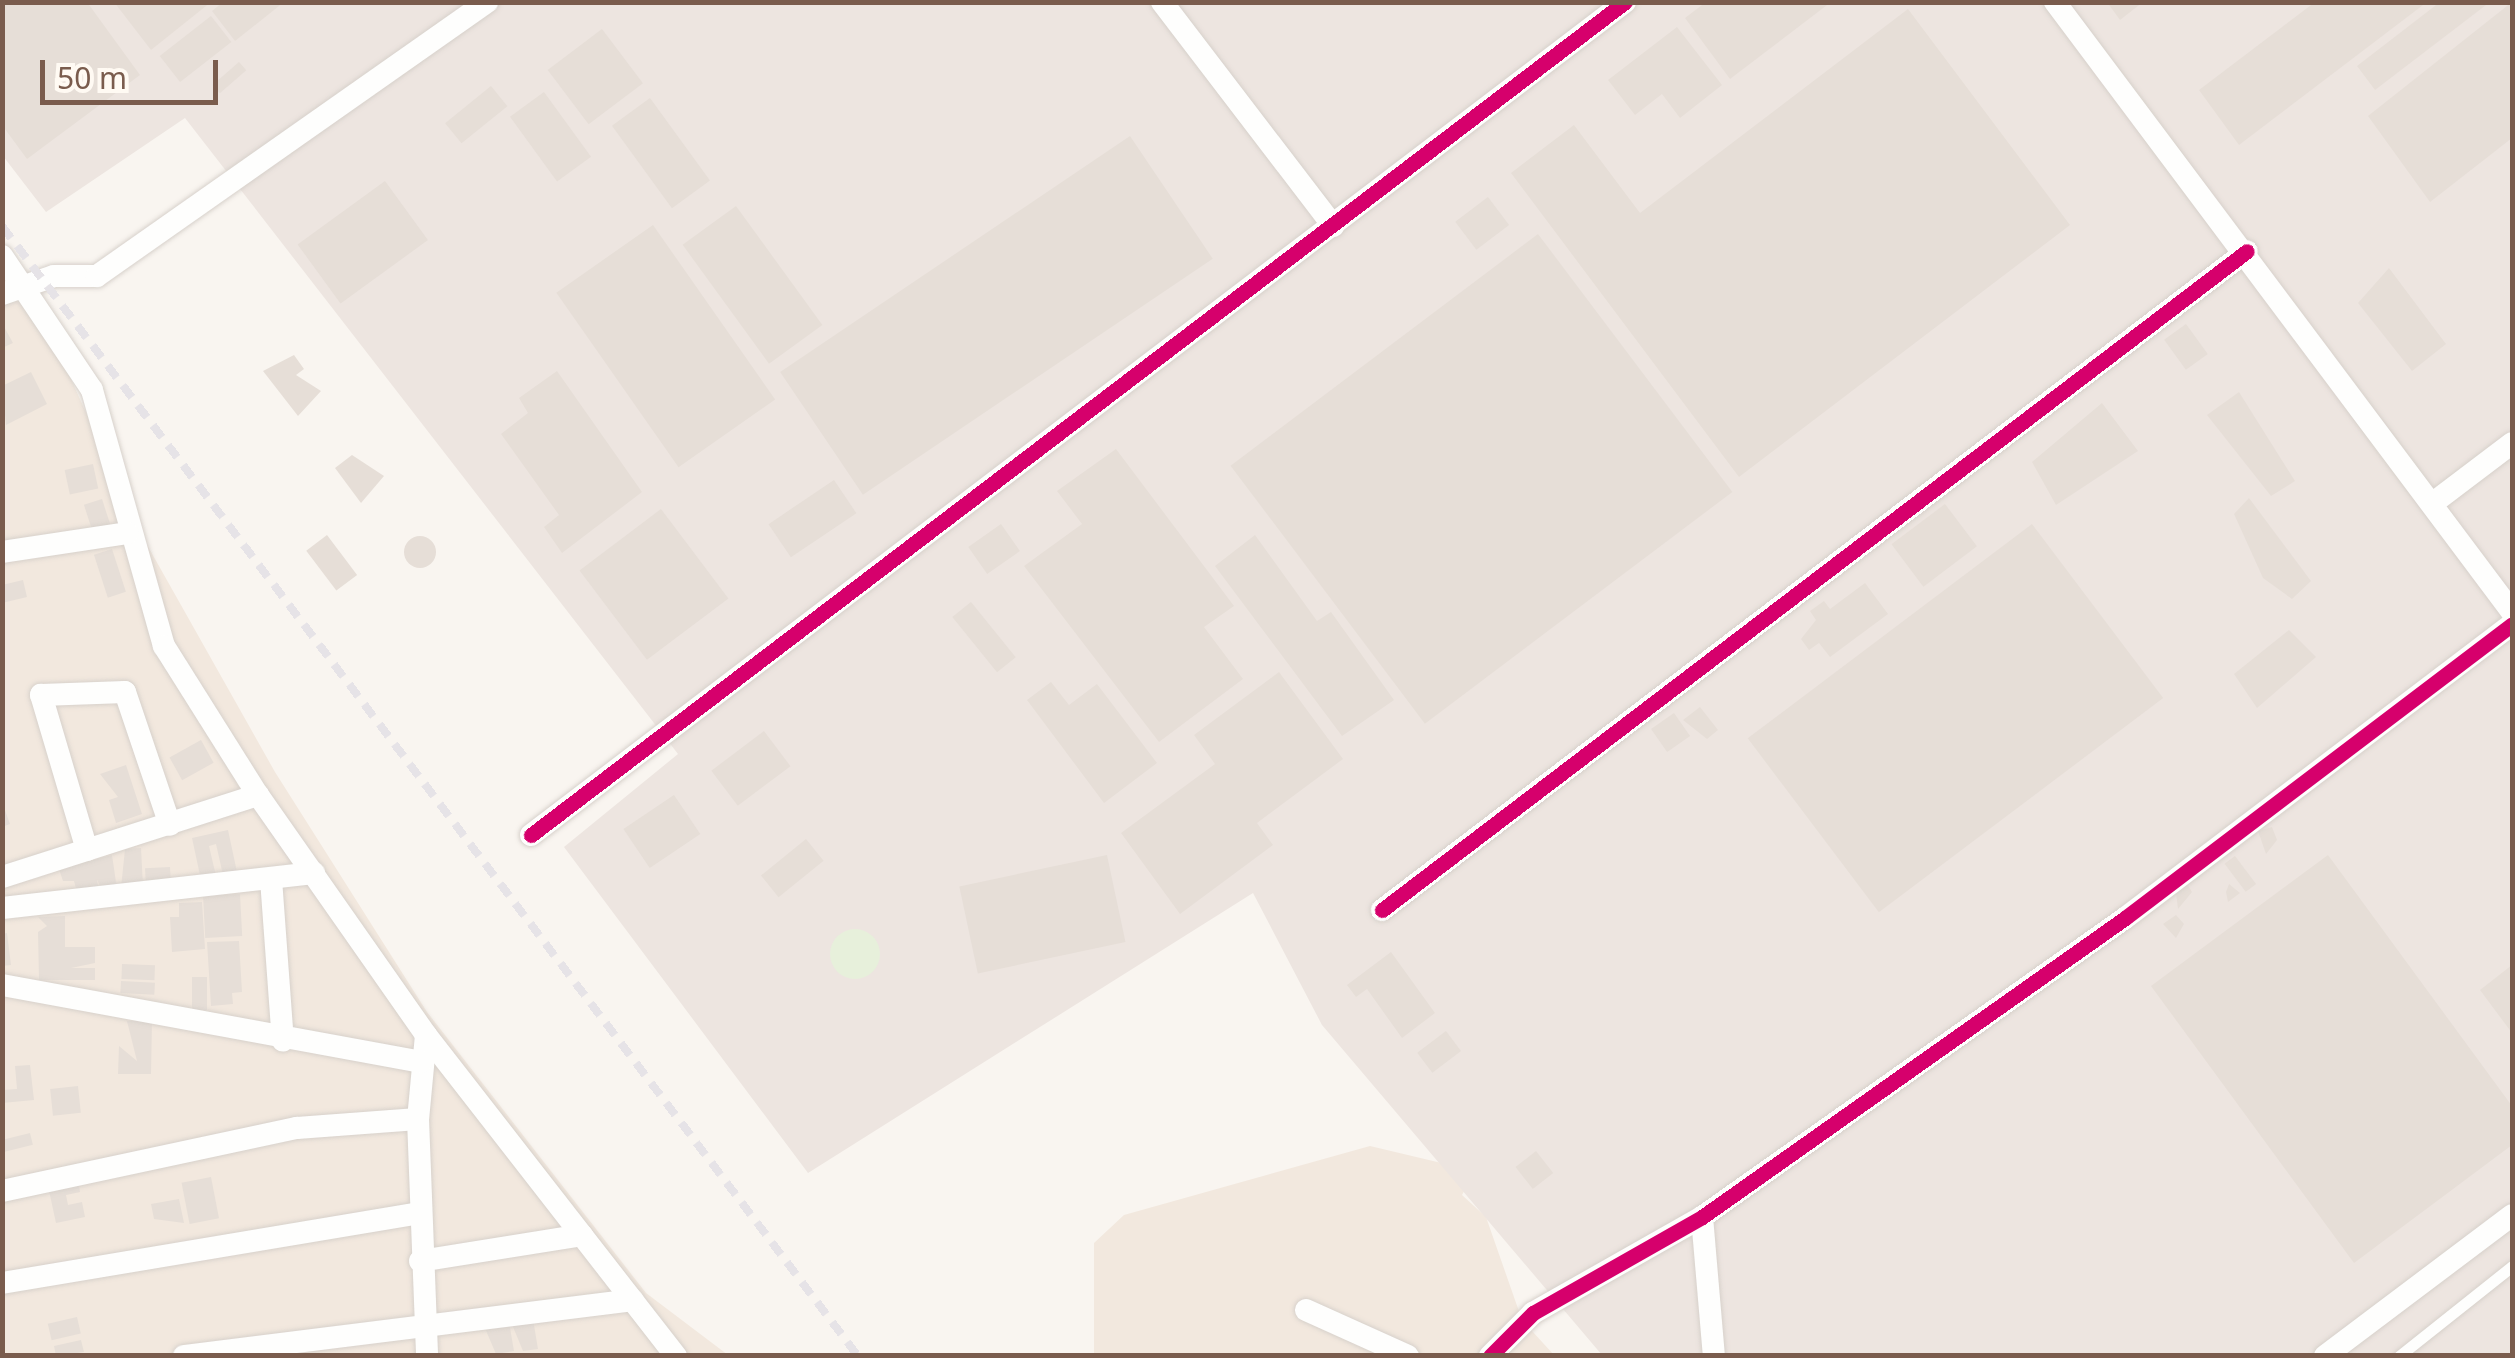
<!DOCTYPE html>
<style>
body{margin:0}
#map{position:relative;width:2515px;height:1358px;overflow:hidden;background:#f9f5f0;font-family:"Noto Sans",sans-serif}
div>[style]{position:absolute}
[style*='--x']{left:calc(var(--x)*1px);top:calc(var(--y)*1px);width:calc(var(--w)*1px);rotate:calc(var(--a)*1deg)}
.residential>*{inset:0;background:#f2e8de}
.industrial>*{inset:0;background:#ede5e0}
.green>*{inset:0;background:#e7f0db}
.round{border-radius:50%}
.building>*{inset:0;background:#e6ded7;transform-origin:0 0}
.roads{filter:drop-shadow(0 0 2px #d7d1cb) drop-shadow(0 0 2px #d7d1cb)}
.lane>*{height:11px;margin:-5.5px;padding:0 5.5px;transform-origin:5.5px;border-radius:5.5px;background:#fefefd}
.street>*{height:22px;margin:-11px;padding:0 11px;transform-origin:11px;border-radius:11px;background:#fefefd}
.rail>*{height:8px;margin-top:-4px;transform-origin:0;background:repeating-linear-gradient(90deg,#e6e3e7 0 15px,transparent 0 25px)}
.cycleway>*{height:15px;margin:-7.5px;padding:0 7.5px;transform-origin:7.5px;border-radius:7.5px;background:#d6006c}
span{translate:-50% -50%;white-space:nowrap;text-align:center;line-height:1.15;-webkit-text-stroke:8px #fffaf3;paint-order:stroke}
.frame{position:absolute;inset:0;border:5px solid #7a5c4d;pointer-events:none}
.scale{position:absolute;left:40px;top:60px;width:178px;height:45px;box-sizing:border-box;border:5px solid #7a5c4d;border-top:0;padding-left:12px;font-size:30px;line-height:35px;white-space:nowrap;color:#7a5c4d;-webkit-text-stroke:8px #fffaf3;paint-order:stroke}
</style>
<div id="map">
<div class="residential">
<i style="clip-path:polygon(2px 278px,41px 312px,137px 527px,275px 772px,427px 1012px,646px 1293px,728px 1355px,3px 1355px)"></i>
<i style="clip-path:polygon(1370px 1146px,1475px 1171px,1462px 1195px,1486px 1217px,1522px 1320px,1554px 1355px,1094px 1356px,1094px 1243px,1124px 1215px)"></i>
</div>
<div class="industrial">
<i style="clip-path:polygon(3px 3px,2512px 3px,2512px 1355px,1602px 1355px,1322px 1025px,1253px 893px,808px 1173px,564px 847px,678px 754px,185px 118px,46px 212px,3px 156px)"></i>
</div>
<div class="green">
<i class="round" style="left:830px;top:929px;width:50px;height:50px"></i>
</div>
<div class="building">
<i style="clip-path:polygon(2px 2px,87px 2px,140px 75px,27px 159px,2px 125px)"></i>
<i style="clip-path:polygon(114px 2px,211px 2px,151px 50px)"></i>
<i style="clip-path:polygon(223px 2px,284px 2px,235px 41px,212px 11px)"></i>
<i style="clip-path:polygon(1706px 2px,1831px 2px,1730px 79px,1685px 18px)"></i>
<i style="clip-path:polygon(2107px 2px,2143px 2px,2120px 20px)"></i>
<i style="clip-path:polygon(2315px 2px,2427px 2px,2239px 145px,2199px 90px)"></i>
<i style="clip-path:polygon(2440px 2px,2490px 2px,2375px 90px,2357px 66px)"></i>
<i style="clip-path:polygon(2512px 2px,2512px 138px,2430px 202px,2368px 116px)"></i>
<i style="clip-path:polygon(1908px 9px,2070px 225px,1739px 477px,1511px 173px,1574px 125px,1640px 213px)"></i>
<i style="left:211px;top:16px;width:33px;height:65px;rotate:52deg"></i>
<i style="clip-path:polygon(1677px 27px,1722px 85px,1680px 118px,1662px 94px,1635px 115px,1608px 80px)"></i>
<i style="left:602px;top:29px;width:68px;height:68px;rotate:53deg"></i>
<i style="left:239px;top:62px;width:11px;height:35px;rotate:49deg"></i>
<i style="left:491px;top:86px;width:26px;height:59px;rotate:51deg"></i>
<i style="left:544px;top:92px;width:80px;height:42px;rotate:54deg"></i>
<i style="left:650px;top:98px;width:102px;height:47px;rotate:54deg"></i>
<i style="left:1130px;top:136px;width:148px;height:422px;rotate:56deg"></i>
<i style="left:385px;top:181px;width:73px;height:108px;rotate:54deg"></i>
<i style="left:1488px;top:197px;width:35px;height:41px;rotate:53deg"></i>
<i style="left:736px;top:206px;width:147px;height:66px;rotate:54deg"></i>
<i style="left:653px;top:225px;width:213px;height:118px;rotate:55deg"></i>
<i style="left:1538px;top:234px;width:323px;height:385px;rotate:53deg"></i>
<i style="clip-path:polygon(2389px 268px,2446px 344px,2412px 371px,2358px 303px)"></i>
<i style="clip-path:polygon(2px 323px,13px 343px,2px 348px)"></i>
<i style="left:2186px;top:324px;width:37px;height:27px;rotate:54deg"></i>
<i style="clip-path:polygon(294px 355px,304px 369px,296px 375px,321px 391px,298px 416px,263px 371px)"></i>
<i style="clip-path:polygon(557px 371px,642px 492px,562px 553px,544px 527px,559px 515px,501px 434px,528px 413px,519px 398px)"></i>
<i style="clip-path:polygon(31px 372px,47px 404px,6px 425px,2px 386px)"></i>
<i style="clip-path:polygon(2239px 392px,2295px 481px,2271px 496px,2207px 415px)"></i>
<i style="clip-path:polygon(2102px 403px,2138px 451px,2056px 505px,2032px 462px)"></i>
<i style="clip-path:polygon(1116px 449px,1234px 606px,1204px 627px,1243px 679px,1159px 742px,1024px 566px,1082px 524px,1057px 491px)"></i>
<i style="clip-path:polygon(352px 455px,384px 476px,361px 503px,335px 468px)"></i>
<i style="left:93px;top:464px;width:25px;height:29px;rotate:78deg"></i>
<i style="left:834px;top:480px;width:40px;height:79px;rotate:56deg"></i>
<i style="clip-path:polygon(2249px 498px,2311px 581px,2292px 599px,2263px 578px,2234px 514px)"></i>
<i style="left:102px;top:499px;width:33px;height:19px;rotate:72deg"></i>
<i style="left:1945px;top:504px;width:53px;height:67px;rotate:53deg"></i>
<i style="left:661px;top:509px;width:112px;height:102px;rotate:53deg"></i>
<i style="left:1001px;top:524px;width:33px;height:40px;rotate:55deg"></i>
<i style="left:2032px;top:524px;width:218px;height:356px;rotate:53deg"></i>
<i style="left:327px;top:535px;width:50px;height:26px;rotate:53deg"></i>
<i style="clip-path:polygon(1255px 535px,1317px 621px,1331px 612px,1394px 700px,1342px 736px,1215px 566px)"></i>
<i class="round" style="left:404px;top:536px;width:32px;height:32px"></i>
<i style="left:112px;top:549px;width:45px;height:19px;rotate:72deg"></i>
<i style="clip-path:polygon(23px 580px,27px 597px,2px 603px,2px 585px)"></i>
<i style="clip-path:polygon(1865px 583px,1888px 614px,1830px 657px,1819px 643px,1809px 650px,1801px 639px,1816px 620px,1810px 611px,1824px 601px,1830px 609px)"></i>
<i style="left:971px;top:602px;width:71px;height:24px;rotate:51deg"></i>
<i style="clip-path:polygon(2289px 630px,2316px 657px,2257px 708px,2234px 674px)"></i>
<i style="clip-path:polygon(1279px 672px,1343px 759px,1257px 823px,1273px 845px,1180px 914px,1121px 833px,1215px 764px,1194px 735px)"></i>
<i style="clip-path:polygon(1051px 682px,1069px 705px,1097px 684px,1157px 763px,1104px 803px,1027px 700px)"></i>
<i style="clip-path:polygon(1700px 707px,1718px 730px,1707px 739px,1683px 720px)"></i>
<i style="left:1674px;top:713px;width:28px;height:28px;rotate:55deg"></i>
<i style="left:764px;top:731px;width:44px;height:66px;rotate:53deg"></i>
<i style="left:201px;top:740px;width:26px;height:36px;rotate:61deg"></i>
<i style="clip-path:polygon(126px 765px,142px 814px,116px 823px,109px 800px,118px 797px,100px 774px)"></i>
<i style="left:674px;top:795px;width:47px;height:61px;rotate:56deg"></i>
<i style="clip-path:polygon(2px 802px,10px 824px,2px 827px)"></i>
<i style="clip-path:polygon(2272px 827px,2277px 840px,2266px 854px,2258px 831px)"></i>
<i style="clip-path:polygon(228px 830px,237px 872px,223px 875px,216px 844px,209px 846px,216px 876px,201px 880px,192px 838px)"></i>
<i style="left:806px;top:839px;width:28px;height:58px;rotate:51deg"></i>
<i style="clip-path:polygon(141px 848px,143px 887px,121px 888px,125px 849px)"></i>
<i style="clip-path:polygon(112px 855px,117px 889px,103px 891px,97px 880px,99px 892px,78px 895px,74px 881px,63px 881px,59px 869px)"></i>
<i style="left:1107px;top:855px;width:89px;height:151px;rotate:78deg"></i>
<i style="clip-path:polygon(2328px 855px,2512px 1106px,2512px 1145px,2354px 1263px,2151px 986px)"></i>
<i style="left:2235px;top:856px;width:35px;height:13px;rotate:53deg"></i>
<i style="left:170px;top:867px;width:17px;height:25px;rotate:87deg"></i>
<i style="clip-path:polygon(2187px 884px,2192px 892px,2178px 909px,2176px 893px)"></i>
<i style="clip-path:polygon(2229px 884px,2240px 893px,2228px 902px,2226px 892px)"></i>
<i style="left:240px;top:894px;width:42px;height:37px;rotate:87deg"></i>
<i style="clip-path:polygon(202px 902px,205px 949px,172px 952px,170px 917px,179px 917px,179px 903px)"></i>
<i style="clip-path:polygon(2176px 915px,2184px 924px,2176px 938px,2163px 924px)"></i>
<i style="clip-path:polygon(65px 916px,65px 947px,95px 947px,95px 963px,71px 968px,95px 968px,95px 980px,39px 980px,38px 932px,47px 926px,38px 917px)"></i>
<i style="clip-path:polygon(7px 933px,11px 965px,2px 966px,2px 934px)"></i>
<i style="clip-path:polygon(239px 941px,242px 992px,232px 993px,233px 1004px,211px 1006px,207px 942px)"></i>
<i style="clip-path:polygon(1391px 952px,1435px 1013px,1402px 1038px,1367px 989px,1356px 997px,1347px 985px)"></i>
<i style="left:122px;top:964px;width:33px;height:15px;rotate:2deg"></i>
<i style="clip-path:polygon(2512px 965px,2512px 1033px,2480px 990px)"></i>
<i style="left:192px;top:977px;width:15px;height:33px"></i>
<i style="left:121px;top:981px;width:34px;height:12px;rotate:3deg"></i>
<i style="clip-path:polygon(127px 1021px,152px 1021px,151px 1074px,118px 1074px,119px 1046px,137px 1061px)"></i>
<i style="left:1446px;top:1031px;width:25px;height:36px;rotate:53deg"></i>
<i style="clip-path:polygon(30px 1065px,34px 1100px,2px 1103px,2px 1090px,17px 1089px,15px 1066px)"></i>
<i style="left:78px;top:1086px;width:27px;height:28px;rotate:84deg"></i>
<i style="left:30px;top:1133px;width:12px;height:29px;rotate:76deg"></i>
<i style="left:1536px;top:1151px;width:28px;height:26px;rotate:52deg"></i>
<i style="left:211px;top:1177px;width:42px;height:30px;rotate:79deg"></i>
<i style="clip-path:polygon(78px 1180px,80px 1192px,66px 1195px,68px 1205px,82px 1202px,85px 1217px,56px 1223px,48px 1186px)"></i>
<i style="clip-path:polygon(179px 1199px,184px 1223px,154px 1219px,151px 1204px)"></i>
<i style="left:77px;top:1317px;width:17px;height:30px;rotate:77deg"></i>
<i style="clip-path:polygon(533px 1319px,538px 1349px,523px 1351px,511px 1322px)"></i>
<i style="clip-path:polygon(509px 1322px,514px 1351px,496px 1354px,484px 1326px)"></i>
<i style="clip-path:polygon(81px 1340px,84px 1352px,56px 1356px,54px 1346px)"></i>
</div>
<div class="roads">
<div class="lane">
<i style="--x:2399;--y:1356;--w:144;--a:-38.5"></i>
</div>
<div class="street">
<i style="--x:1162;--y:2;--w:282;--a:52.6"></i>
<i style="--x:2055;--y:2;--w:762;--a:53.16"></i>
<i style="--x:2;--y:256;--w:161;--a:56.1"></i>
<i style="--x:92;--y:390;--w:266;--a:74.3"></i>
<i style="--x:164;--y:646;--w:176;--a:57.8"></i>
<i style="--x:258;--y:795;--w:269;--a:162.2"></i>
<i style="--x:2;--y:294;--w:55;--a:-19.1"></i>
<i style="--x:54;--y:276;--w:43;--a:0"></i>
<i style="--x:97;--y:276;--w:477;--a:-35.1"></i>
<i style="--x:2433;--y:503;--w:99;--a:-37.2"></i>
<i style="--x:2;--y:552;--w:127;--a:-8.6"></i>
<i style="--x:258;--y:795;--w:293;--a:55"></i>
<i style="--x:426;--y:1035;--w:84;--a:95.4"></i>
<i style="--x:418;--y:1119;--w:237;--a:87.8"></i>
<i style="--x:531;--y:835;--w:1375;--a:-37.29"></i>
<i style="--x:87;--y:850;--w:162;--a:-106.5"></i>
<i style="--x:41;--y:695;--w:84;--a:-2"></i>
<i style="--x:125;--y:692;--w:140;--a:71.3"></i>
<i style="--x:271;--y:879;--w:162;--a:85.8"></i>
<i style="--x:2;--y:908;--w:314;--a:-6.4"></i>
<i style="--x:1382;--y:910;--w:1087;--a:-37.3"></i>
<i style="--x:2;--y:985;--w:426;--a:10.4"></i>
<i style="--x:426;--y:1035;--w:407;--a:52.1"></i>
<i style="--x:2;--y:1191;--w:302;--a:-12.1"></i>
<i style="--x:297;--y:1128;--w:121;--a:-4.3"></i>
<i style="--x:1702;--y:1217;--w:140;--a:85.1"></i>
<i style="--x:420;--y:1261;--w:164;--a:-9.1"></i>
<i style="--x:2;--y:1283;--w:423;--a:-9.5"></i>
<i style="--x:1306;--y:1310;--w:112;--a:24.3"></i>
<i style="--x:184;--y:1356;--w:452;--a:-7.1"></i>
<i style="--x:1490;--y:1356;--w:61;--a:-45"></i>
<i style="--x:1533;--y:1313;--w:194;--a:-29.6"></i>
<i style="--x:1702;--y:1217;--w:518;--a:-35.25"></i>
<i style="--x:2125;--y:918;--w:486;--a:-37.2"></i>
<i style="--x:2325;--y:1356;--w:234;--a:-37"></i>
</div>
</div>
<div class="rail">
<i style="--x:2;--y:226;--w:1418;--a:52.86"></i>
</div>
<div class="cycleway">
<i style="--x:531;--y:835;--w:1375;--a:-37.29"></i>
<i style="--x:1382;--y:910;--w:1087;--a:-37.3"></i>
<i style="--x:1490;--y:1356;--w:61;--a:-45"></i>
<i style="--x:1533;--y:1313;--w:194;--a:-29.6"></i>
<i style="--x:1702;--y:1217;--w:518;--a:-35.25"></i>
<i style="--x:2125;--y:918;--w:486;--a:-37.2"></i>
</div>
<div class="frame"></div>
<div class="scale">50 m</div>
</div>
